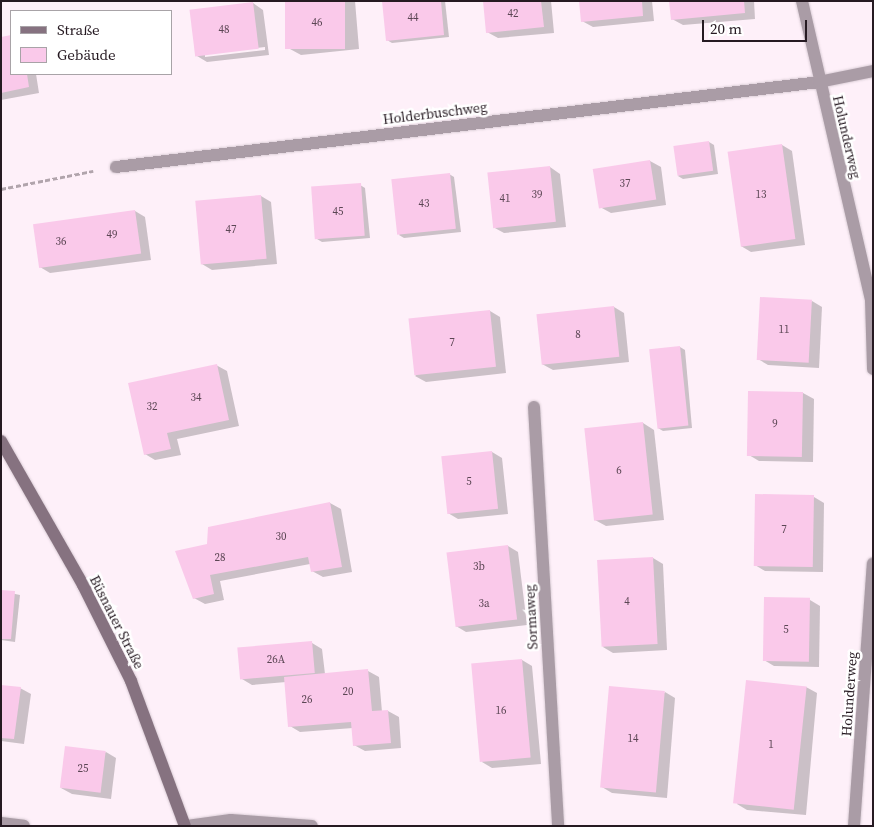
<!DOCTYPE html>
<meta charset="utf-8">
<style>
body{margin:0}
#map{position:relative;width:874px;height:827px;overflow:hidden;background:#fef0f9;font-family:"Source Serif 4",serif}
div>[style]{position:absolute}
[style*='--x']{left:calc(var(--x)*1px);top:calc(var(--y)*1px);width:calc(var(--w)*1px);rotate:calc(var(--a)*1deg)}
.shadow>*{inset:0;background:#0003}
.building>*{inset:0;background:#fac9ea;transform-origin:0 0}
.path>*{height:3px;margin-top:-1.5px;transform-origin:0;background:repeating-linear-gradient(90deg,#b1a4ac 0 5px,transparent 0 7.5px)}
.roads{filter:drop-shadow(0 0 1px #dbced7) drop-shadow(0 0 1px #dbced7)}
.street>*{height:12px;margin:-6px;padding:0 6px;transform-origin:6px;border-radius:6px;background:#aa9ca6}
.secondary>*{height:12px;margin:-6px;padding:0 6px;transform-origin:6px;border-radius:6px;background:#867280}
span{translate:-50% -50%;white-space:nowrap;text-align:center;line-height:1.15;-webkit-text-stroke:5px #fff;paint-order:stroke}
.number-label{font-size:11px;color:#5b4654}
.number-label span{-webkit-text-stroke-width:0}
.street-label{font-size:14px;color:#261a22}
.frame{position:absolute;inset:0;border:2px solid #261a22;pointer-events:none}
.legend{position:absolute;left:10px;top:10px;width:162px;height:65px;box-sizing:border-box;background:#fff;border:1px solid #a8a3a7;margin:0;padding:6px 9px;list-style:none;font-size:15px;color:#261a22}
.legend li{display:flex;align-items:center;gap:10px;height:25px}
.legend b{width:25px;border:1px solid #a8a3a7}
.scale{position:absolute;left:702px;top:20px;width:105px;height:22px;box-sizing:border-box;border:2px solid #261a22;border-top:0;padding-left:6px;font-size:15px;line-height:18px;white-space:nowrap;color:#261a22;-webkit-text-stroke:4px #fff;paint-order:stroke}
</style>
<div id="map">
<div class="shadow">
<i style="clip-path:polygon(286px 1px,355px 1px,359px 49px,301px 55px,290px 49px)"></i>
<i style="clip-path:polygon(383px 1px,445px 1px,449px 37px,392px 43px,387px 40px)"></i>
<i style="clip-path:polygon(484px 1px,551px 1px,554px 33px,498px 38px,487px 32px)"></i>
<i style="clip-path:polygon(580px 1px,652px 1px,654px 21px,593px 27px,582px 21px)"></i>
<i style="clip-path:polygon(671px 1px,754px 1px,755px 19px,683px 25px,672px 19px)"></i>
<i style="clip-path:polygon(evenodd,253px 3px,263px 10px,269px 55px,207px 62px,197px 56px,253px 3px,265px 47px,265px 50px,205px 57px,205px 54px,265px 47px)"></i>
<i style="clip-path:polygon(11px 36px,11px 74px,36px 74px,39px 93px,1px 100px,1px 38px)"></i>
<i style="clip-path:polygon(709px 142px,714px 145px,718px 174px,683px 179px,678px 176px)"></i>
<i style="clip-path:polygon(782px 145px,792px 151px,805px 245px,751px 252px,741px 246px)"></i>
<i style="clip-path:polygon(650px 161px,661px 167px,666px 205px,611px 213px,600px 207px)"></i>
<i style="clip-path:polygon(550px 167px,560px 174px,566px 227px,504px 233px,493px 227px)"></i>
<i style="clip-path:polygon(449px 174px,454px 177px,461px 232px,404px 238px,399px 235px)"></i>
<i style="clip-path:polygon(360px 185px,365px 188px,370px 238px,322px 242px,317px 239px)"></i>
<i style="clip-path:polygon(261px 196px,271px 202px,277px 264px,212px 270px,202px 264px)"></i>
<i style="clip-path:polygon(135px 211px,145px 217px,151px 260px,50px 273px,40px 267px)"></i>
<i style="clip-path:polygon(812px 301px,822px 307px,819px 368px,768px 365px,758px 359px)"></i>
<i style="clip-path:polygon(614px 307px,624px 313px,629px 362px,553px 370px,542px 364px)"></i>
<i style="clip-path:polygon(490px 311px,500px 317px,506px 373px,426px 382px,415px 376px)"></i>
<i style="clip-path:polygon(680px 347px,685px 350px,692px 428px,663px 431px,658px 428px)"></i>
<i style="clip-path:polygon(216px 365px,227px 371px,239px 426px,177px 439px,181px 455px,155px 460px,145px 454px)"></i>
<i style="clip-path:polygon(750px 392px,803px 393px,814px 399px,813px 462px,759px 461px,749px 455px)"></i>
<i style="clip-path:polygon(643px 423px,654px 430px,664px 520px,606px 526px,595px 520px)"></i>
<i style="clip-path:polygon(492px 452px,502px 458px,508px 514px,458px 519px,448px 513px)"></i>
<i style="clip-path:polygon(814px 497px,824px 503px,823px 572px,765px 571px,755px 565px)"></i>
<i style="clip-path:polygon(330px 503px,341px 509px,352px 572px,323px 577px,312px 571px,310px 564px,220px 581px,224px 600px,205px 604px,194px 598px,208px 545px)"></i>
<i style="clip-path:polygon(508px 546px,518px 552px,527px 625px,466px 632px,456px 626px)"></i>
<i style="clip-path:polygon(653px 558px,663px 564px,667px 650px,613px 653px,603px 647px)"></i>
<i style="clip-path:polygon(1px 591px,20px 595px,15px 642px,1px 640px)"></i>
<i style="clip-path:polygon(765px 598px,810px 600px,820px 606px,819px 667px,774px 666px,764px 660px)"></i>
<i style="clip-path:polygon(312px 643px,322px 649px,325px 674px,368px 671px,379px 677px,382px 712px,388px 711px,399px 717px,401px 748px,365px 751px,354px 745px,353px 728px,300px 732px,290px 726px,286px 682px,252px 685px,242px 679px)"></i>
<i style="clip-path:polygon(522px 660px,532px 666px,541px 764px,492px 768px,482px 762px)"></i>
<i style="clip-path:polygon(1px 686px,20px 688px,31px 694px,24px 744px,1px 741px)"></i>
<i style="clip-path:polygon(806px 687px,817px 693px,806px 815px,747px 810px,737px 804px)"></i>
<i style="clip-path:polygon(665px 692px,675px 698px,667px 798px,612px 793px,602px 787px)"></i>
<i style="clip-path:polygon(106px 752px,116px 758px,111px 799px,72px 794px,61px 788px)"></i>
</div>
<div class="building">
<i style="left:285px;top:1px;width:60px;height:48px"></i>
<i style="clip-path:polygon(382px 1px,441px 1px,444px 35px,386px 41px)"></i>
<i style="clip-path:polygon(483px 1px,541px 1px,544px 27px,486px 33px)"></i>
<i style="clip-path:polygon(579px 1px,642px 1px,643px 16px,581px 22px)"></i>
<i style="clip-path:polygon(669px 1px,744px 1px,745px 13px,671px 20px)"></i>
<i style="left:253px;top:2px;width:47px;height:64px;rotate:83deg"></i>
<i style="clip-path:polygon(11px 35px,11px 74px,27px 74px,29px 87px,1px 93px,1px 37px)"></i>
<i style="left:709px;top:141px;width:30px;height:36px;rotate:82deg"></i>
<i style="left:782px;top:144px;width:96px;height:55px;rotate:82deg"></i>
<i style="left:650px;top:160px;width:40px;height:58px;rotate:81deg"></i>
<i style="left:550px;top:166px;width:56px;height:63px;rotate:84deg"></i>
<i style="left:450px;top:173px;width:56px;height:59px;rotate:84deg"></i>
<i style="left:361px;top:183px;width:53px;height:50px;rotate:86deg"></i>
<i style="left:261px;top:195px;width:64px;height:66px;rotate:85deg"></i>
<i style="left:135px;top:210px;width:44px;height:103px;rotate:82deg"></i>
<i style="left:760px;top:297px;width:52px;height:63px;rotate:3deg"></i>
<i style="left:614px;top:306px;width:51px;height:78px;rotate:84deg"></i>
<i style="left:490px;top:310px;width:57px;height:82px;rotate:84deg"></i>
<i style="left:680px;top:346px;width:80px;height:31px;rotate:84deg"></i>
<i style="clip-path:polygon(217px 364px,229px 420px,167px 433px,171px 449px,144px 455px,128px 383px)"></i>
<i style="left:748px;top:391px;width:55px;height:65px;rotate:1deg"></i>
<i style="left:643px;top:422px;width:93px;height:59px;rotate:84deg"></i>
<i style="left:492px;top:451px;width:58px;height:51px;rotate:84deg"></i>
<i style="left:755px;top:494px;width:59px;height:72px;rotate:1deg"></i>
<i style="clip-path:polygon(330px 502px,342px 567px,311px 572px,308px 557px,210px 575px,214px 594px,193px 599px,175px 551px,207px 544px,208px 527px)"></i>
<i style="left:508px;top:545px;width:75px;height:62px;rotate:83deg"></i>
<i style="left:653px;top:557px;width:87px;height:56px;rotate:87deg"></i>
<i style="clip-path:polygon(1px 590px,15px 591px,11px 639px,1px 639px)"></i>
<i style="left:764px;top:597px;width:46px;height:64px;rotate:1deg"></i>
<i style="left:312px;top:641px;width:32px;height:75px;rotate:85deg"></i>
<i style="left:522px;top:659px;width:99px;height:51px;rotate:85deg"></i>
<i style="clip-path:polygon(368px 669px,372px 711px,388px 710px,391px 743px,353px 746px,351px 722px,288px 727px,284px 677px)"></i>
<i style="left:746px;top:680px;width:61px;height:124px;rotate:6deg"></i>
<i style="clip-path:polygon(1px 685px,21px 687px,14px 739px,1px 738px)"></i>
<i style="left:609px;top:686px;width:56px;height:102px;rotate:5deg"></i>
<i style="left:65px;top:746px;width:41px;height:42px;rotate:7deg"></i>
</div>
<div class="path">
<i style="--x:1;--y:189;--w:94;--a:-11.1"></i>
</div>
<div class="roads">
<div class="street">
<i style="--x:802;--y:1;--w:307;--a:77"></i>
<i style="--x:871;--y:300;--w:69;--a:88.3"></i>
<i style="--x:116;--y:167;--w:708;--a:-6.89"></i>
<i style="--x:819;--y:82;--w:55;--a:-11.5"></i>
<i style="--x:534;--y:407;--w:420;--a:86.7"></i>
<i style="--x:1;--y:823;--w:23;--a:7"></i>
<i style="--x:187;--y:826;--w:44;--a:-7.8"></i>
<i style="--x:231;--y:820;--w:81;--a:4.2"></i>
<i style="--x:854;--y:826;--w:263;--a:-85.9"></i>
</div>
<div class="secondary">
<i style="--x:1;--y:441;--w:166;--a:60.3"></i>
<i style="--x:83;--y:585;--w:107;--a:63.4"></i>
<i style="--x:131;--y:681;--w:155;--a:69.6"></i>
</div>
</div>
<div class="number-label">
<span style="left:513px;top:14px">42</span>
<span style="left:413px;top:18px">44</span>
<span style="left:317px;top:23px">46</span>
<span style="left:224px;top:30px">48</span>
<span style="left:625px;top:184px">37</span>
<span style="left:537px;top:195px">39</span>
<span style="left:761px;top:195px">13</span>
<span style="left:505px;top:199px">41</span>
<span style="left:424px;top:204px">43</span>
<span style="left:338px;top:212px">45</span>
<span style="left:231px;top:230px">47</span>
<span style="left:112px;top:235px">49</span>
<span style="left:61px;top:242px">36</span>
<span style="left:784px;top:330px">11</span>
<span style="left:578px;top:335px">8</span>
<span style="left:452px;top:343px">7</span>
<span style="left:196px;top:398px">34</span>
<span style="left:152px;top:407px">32</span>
<span style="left:775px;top:424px">9</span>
<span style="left:619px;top:471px">6</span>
<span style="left:469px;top:482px">5</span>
<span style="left:784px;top:530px">7</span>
<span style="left:281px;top:537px">30</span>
<span style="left:220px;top:558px">28</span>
<span style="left:479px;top:567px">3b</span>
<span style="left:627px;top:602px">4</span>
<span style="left:484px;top:604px">3a</span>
<span style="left:786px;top:630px">5</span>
<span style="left:276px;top:660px">26A</span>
<span style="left:348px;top:692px">20</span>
<span style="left:307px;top:700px">26</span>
<span style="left:501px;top:711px">16</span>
<span style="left:633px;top:739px">14</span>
<span style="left:771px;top:745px">1</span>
<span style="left:83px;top:769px">25</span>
</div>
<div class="street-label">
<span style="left:435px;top:113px;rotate:-7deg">Holderbuschweg</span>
<span style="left:847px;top:137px;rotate:77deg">Holunderweg</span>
<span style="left:531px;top:617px;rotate:-93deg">Sormaweg</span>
<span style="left:117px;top:622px;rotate:63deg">Büsnauer Straße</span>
<span style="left:849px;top:694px;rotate:-86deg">Holunderweg</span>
</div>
<div class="frame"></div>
<ul class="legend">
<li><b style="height:6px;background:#867280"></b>Straße</li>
<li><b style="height:14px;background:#fac9ea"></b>Gebäude</li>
</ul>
<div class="scale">20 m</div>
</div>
